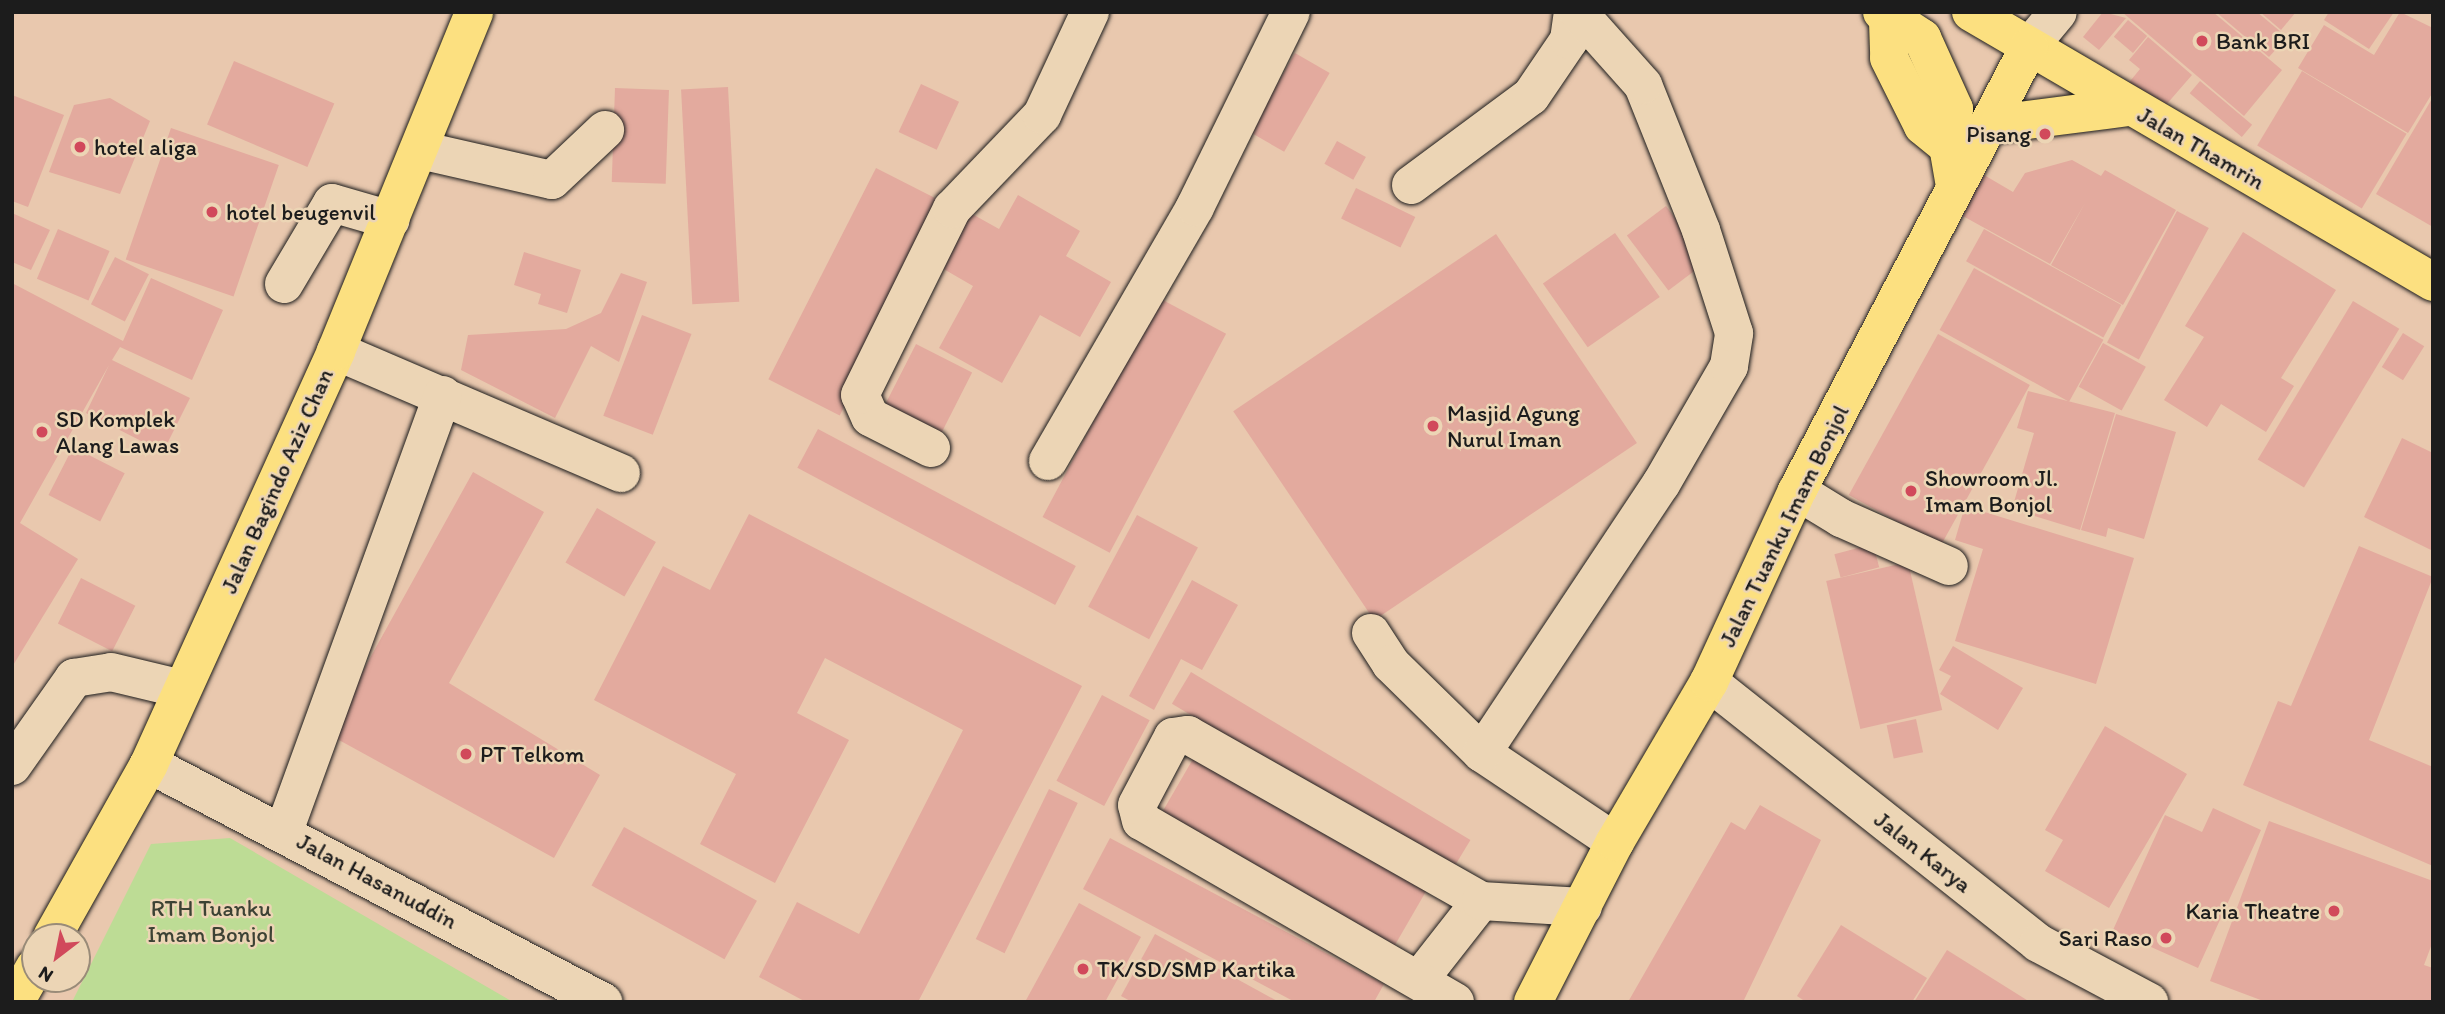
<!DOCTYPE html>
<style>
body{margin:0}
#map{position:relative;width:2445px;height:1014px;overflow:hidden;background:#e9c8ae;font-family:Itim,sans-serif}
div>[style]{position:absolute}
[style*='--x']{left:calc(var(--x)*1px);top:calc(var(--y)*1px);width:calc(var(--w)*1px);rotate:calc(var(--a)*1deg)}
.green>*{inset:0;background:#bddc95}
.building>*{inset:0;background:#e3aa9e;transform-origin:0 0}
.path>*{height:4.5px;margin-top:-2.25px;transform-origin:0;background:repeating-linear-gradient(90deg,#1c1c1c 0 2px,transparent 0 7px)}
.roads{filter:drop-shadow(0 0 2px #1c1c1c) drop-shadow(0 0 2px #1c1c1c)}
.minor>*{height:38px;margin:-19px;padding:0 19px;transform-origin:19px;border-radius:19px;background:#ecd5b5}
.major>*{height:38px;margin:-19px;padding:0 19px;transform-origin:19px;border-radius:19px;background:#fce080}
.dots>*{width:19px;height:19px;translate:-50% -50%;box-sizing:border-box;border:4px solid #ecd5b5;border-radius:50%}
span{translate:-50% -50%;white-space:nowrap;text-align:center;line-height:1.15;-webkit-text-stroke:5px #ecd5b5;paint-order:stroke}
.poi-label{font-size:23px;color:#1c1c1c}
.left{translate:0 -50%;text-align:left}
.right{translate:-100% -50%;text-align:right}
.street-label{font-size:23px;color:#1c1c1c}
.park-label{font-size:23px;color:#3c4234}
.frame{position:absolute;inset:0;border:14px solid #1c1c1c;pointer-events:none}
.north{position:absolute;left:21px;top:923px;width:70px;height:70px;box-sizing:border-box;background:#ecd5b5;border:2px solid #998b78;border-radius:50%;rotate:212deg;font-size:19px;font-weight:700;line-height:28px;text-align:center;color:#1c1c1c}
.north::after{content:'';display:block;margin:auto;width:24px;height:32px;background:#d1495b;clip-path:polygon(50% 0,100% 100%,50% 72%,0 100%)}
</style>
<div id="map">
<div class="green">
<i style="clip-path:polygon(230px 838px,513px 1002px,72px 1002px,151px 844px)"></i>
</div>
<div class="building">
<i style="clip-path:polygon(2103px 12px,2126px 18px,2099px 50px,2083px 37px)"></i>
<i style="clip-path:polygon(2122px 12px,2213px 12px,2282px 70px,2244px 116px)"></i>
<i style="clip-path:polygon(2216px 12px,2257px 12px,2287px 37px,2269px 57px)"></i>
<i style="clip-path:polygon(2260px 12px,2296px 12px,2281px 30px)"></i>
<i style="clip-path:polygon(2329px 12px,2394px 12px,2369px 49px,2324px 20px)"></i>
<i style="clip-path:polygon(2400px 12px,2433px 28px,2433px 92px,2408px 133px,2298px 68px,2324px 25px,2374px 55px)"></i>
<i style="left:2128px;top:20px;width:25px;height:22px;rotate:40deg"></i>
<i style="clip-path:polygon(2148px 37px,2192px 75px,2159px 113px,2127px 85px,2140px 69px,2129px 60px)"></i>
<i style="left:1295px;top:53px;width:40px;height:91px;rotate:30deg"></i>
<i style="left:234px;top:61px;width:109px;height:69px;rotate:23deg"></i>
<i style="left:2302px;top:71px;width:122px;height:87px;rotate:31deg"></i>
<i style="left:2200px;top:81px;width:68px;height:16px;rotate:40deg"></i>
<i style="left:921px;top:84px;width:42px;height:53px;rotate:25deg"></i>
<i style="left:728px;top:87px;width:215px;height:47px;rotate:87deg"></i>
<i style="left:615px;top:88px;width:54px;height:94px;rotate:2deg"></i>
<i style="clip-path:polygon(12px 95px,64px 115px,28px 207px,12px 201px)"></i>
<i style="clip-path:polygon(2433px 97px,2433px 227px,2376px 194px)"></i>
<i style="clip-path:polygon(110px 98px,150px 121px,120px 194px,49px 172px,74px 105px)"></i>
<i style="left:171px;top:128px;width:114px;height:139px;rotate:19deg"></i>
<i style="left:1337px;top:141px;width:33px;height:26px;rotate:29deg"></i>
<i style="clip-path:polygon(2072px 160px,2101px 176px,2105px 170px,2176px 210px,2123px 305px,2051px 265px,2085px 203px,2050px 264px,1961px 215px,1984px 175px,2013px 192px,2025px 173px)"></i>
<i style="left:876px;top:168px;width:80px;height:237px;rotate:27deg"></i>
<i style="left:1356px;top:188px;width:66px;height:34px;rotate:26deg"></i>
<i style="clip-path:polygon(1018px 195px,1080px 231px,1066px 256px,1111px 282px,1080px 337px,1040px 315px,1002px 383px,939px 348px,973px 286px,935px 264px,965px 210px,999px 229px)"></i>
<i style="left:1666px;top:206px;width:69px;height:49px;rotate:53deg"></i>
<i style="left:2177px;top:211px;width:36px;height:149px;rotate:28deg"></i>
<i style="clip-path:polygon(12px 213px,50px 230px,31px 270px,12px 262px)"></i>
<i style="left:58px;top:229px;width:56px;height:54px;rotate:23deg"></i>
<i style="left:1984px;top:229px;width:157px;height:37px;rotate:29deg"></i>
<i style="clip-path:polygon(2243px 232px,2336px 290px,2281px 378px,2294px 386px,2266px 432px,2221px 404px,2207px 427px,2164px 400px,2204px 337px,2185px 326px)"></i>
<i style="left:1615px;top:233px;width:78px;height:88px;rotate:55deg"></i>
<i style="left:1496px;top:234px;width:252px;height:317px;rotate:56deg"></i>
<i style="clip-path:polygon(524px 252px,581px 270px,567px 313px,538px 304px,541px 294px,514px 285px)"></i>
<i style="left:115px;top:257px;width:38px;height:53px;rotate:27deg"></i>
<i style="left:1974px;top:268px;width:148px;height:71px;rotate:29deg"></i>
<i style="clip-path:polygon(621px 273px,647px 282px,619px 362px,591px 346px,555px 418px,461px 370px,468px 335px,566px 329px,601px 313px)"></i>
<i style="clip-path:polygon(151px 278px,223px 310px,192px 380px,120px 347px,112px 360px,190px 398px,163px 452px,86px 413px,109px 365px,20px 523px,78px 559px,12px 667px,12px 283px,123px 341px)"></i>
<i style="left:1159px;top:298px;width:76px;height:248px;rotate:28deg"></i>
<i style="left:2353px;top:301px;width:54px;height:185px;rotate:31deg"></i>
<i style="left:642px;top:315px;width:53px;height:108px;rotate:21deg"></i>
<i style="left:2403px;top:333px;width:25px;height:40px;rotate:32deg"></i>
<i style="left:1938px;top:334px;width:105px;height:184px;rotate:29deg"></i>
<i style="left:2103px;top:343px;width:49px;height:50px;rotate:29deg"></i>
<i style="left:916px;top:344px;width:63px;height:80px;rotate:27deg"></i>
<i style="clip-path:polygon(2028px 391px,2115px 413px,2080px 530px,2012px 509px,2034px 433px,2017px 428px)"></i>
<i style="clip-path:polygon(2116px 414px,2176px 432px,2144px 539px,2108px 528px,2106px 537px,2081px 530px)"></i>
<i style="left:818px;top:429px;width:292px;height:44px;rotate:28deg"></i>
<i style="clip-path:polygon(2402px 438px,2433px 453px,2433px 551px,2364px 517px)"></i>
<i style="left:73px;top:447px;width:58px;height:54px;rotate:27deg"></i>
<i style="clip-path:polygon(473px 472px,544px 512px,449px 683px,600px 775px,554px 858px,328px 734px)"></i>
<i style="clip-path:polygon(1965px 506px,2134px 558px,2096px 684px,1955px 641px,1983px 549px,1955px 540px)"></i>
<i style="left:597px;top:508px;width:68px;height:63px;rotate:30deg"></i>
<i style="clip-path:polygon(749px 514px,1082px 686px,918px 1002px,806px 1002px,759px 977px,797px 902px,859px 934px,963px 730px,825px 658px,797px 713px,849px 740px,775px 883px,700px 844px,736px 774px,594px 700px,663px 566px,710px 590px)"></i>
<i style="left:1137px;top:515px;width:69px;height:104px;rotate:28deg"></i>
<i style="left:1873px;top:544px;width:24px;height:40px;rotate:75deg"></i>
<i style="clip-path:polygon(2359px 546px,2433px 577px,2369px 740px,2433px 767px,2433px 866px,2243px 785px,2278px 701px,2291px 706px)"></i>
<i style="left:1908px;top:562px;width:152px;height:84px;rotate:77deg"></i>
<i style="left:81px;top:578px;width:61px;height:51px;rotate:27deg"></i>
<i style="clip-path:polygon(1192px 580px,1238px 605px,1202px 670px,1181px 659px,1154px 710px,1129px 696px)"></i>
<i style="clip-path:polygon(1953px 646px,2023px 688px,1998px 730px,1940px 694px,1951px 676px,1939px 670px)"></i>
<i style="left:1191px;top:672px;width:326px;height:37px;rotate:31deg"></i>
<i style="left:1102px;top:695px;width:54px;height:97px;rotate:28deg"></i>
<i style="left:1916px;top:719px;width:34px;height:30px;rotate:78deg"></i>
<i style="clip-path:polygon(2105px 726px,2187px 774px,2109px 908px,2045px 871px,2063px 840px,2045px 830px)"></i>
<i style="left:1197px;top:752px;width:268px;height:72px;rotate:30deg"></i>
<i style="left:1049px;top:789px;width:32px;height:167px;rotate:26deg"></i>
<i style="clip-path:polygon(1760px 805px,1821px 840px,1743px 1002px,1628px 1002px,1731px 822px,1745px 830px)"></i>
<i style="clip-path:polygon(2213px 808px,2261px 830px,2198px 968px,2113px 930px,2165px 815px,2202px 832px)"></i>
<i style="clip-path:polygon(2269px 821px,2433px 881px,2433px 941px,2424px 965px,2433px 968px,2433px 1002px,2266px 1002px,2210px 981px)"></i>
<i style="left:624px;top:827px;width:152px;height:67px;rotate:29deg"></i>
<i style="clip-path:polygon(1110px 838px,1384px 984px,1374px 1002px,1295px 1002px,1083px 889px)"></i>
<i style="clip-path:polygon(1079px 903px,1141px 937px,1105px 1002px,1025px 1002px)"></i>
<i style="clip-path:polygon(1841px 925px,1927px 978px,1912px 1002px,1806px 1002px,1797px 996px)"></i>
<i style="clip-path:polygon(1155px 934px,1279px 1002px,1132px 1002px,1121px 996px)"></i>
<i style="clip-path:polygon(1947px 950px,2030px 1002px,1914px 1002px)"></i>
</div>
<div class="path">
<i style="--x:210;--y:1002;--w:33;--a:0"></i>
</div>
<div class="roads">
<div class="minor">
<i style="--x:2029;--y:47;--w:45;--a:-50.4"></i>
<i style="--x:420;--y:150;--w:135;--a:12.8"></i>
<i style="--x:552;--y:180;--w:73;--a:-43.3"></i>
<i style="--x:1411;--y:185;--w:149;--a:-36.6"></i>
<i style="--x:1531;--y:96;--w:68;--a:-55.8"></i>
<i style="--x:1569;--y:40;--w:28;--a:-82"></i>
<i style="--x:284;--y:284;--w:94;--a:-59.3"></i>
<i style="--x:332;--y:203;--w:61;--a:16.1"></i>
<i style="--x:336;--y:351;--w:310;--a:23.2"></i>
<i style="--x:931;--y:448;--w:68;--a:-153.1"></i>
<i style="--x:870;--y:417;--w:24;--a:-114"></i>
<i style="--x:860;--y:395;--w:208;--a:-63.7"></i>
<i style="--x:952;--y:209;--w:130;--a:-46.2"></i>
<i style="--x:1042;--y:115;--w:114;--a:-65"></i>
<i style="--x:1048;--y:461;--w:293;--a:-59.9"></i>
<i style="--x:1195;--y:207;--w:217;--a:-63.8"></i>
<i style="--x:1797;--y:491;--w:52;--a:31.5"></i>
<i style="--x:1841;--y:518;--w:118;--a:24"></i>
<i style="--x:1371;--y:633;--w:37;--a:57"></i>
<i style="--x:1391;--y:664;--w:127;--a:44.4"></i>
<i style="--x:1482;--y:753;--w:160;--a:33.8"></i>
<i style="--x:1709;--y:682;--w:420;--a:38.4"></i>
<i style="--x:2038;--y:943;--w:126;--a:28"></i>
<i style="--x:1482;--y:753;--w:323;--a:-56.4"></i>
<i style="--x:1661;--y:484;--w:136;--a:-60"></i>
<i style="--x:1729;--y:366;--w:33;--a:-81"></i>
<i style="--x:1734;--y:333;--w:108;--a:-107.8"></i>
<i style="--x:1701;--y:230;--w:156;--a:-111.8"></i>
<i style="--x:1643;--y:85;--w:98;--a:-131.7"></i>
<i style="--x:149;--y:764;--w:513;--a:27.66"></i>
<i style="--x:12;--y:766;--w:108;--a:-54.8"></i>
<i style="--x:74;--y:678;--w:37;--a:-9"></i>
<i style="--x:111;--y:672;--w:73;--a:13.5"></i>
<i style="--x:284;--y:831;--w:464;--a:-70"></i>
<i style="--x:1419;--y:980;--w:100;--a:-51.9"></i>
<i style="--x:1455;--y:1002;--w:362;--a:-150"></i>
<i style="--x:1141;--y:821;--w:16;--a:-104"></i>
<i style="--x:1137;--y:805;--w:77;--a:-62.1"></i>
<i style="--x:1173;--y:737;--w:15;--a:-8"></i>
<i style="--x:1188;--y:735;--w:337;--a:29.5"></i>
<i style="--x:1481;--y:901;--w:102;--a:3.4"></i>
</div>
<div class="major">
<i style="--x:1882;--y:12;--w:48;--a:33"></i>
<i style="--x:1922;--y:38;--w:78;--a:65.7"></i>
<i style="--x:1954;--y:109;--w:37;--a:99"></i>
<i style="--x:1948;--y:146;--w:41;--a:80.1"></i>
<i style="--x:1971;--y:12;--w:535;--a:30.3"></i>
<i style="--x:1888;--y:21;--w:37;--a:88"></i>
<i style="--x:1889;--y:58;--w:76;--a:63.4"></i>
<i style="--x:1923;--y:126;--w:32;--a:39"></i>
<i style="--x:1988;--y:125;--w:142;--a:-7.3"></i>
<i style="--x:52;--y:937;--w:198;--a:-60.7"></i>
<i style="--x:149;--y:764;--w:453;--a:-65.6"></i>
<i style="--x:336;--y:351;--w:366;--a:-67.8"></i>
<i style="--x:15;--y:1002;--w:40;--a:-60.3"></i>
<i style="--x:1533;--y:1002;--w:180;--a:-62.9"></i>
<i style="--x:1615;--y:842;--w:186;--a:-59.6"></i>
<i style="--x:1709;--y:682;--w:210;--a:-65.3"></i>
<i style="--x:1797;--y:491;--w:501;--a:-62.41"></i>
</div>
</div>
<div class="dots">
<i style="left:2202px;top:41px;background:#d1495b"></i>
<i style="left:2045px;top:134px;background:#d1495b"></i>
<i style="left:80px;top:147px;background:#d1495b"></i>
<i style="left:212px;top:212px;background:#d1495b"></i>
<i style="left:1433px;top:426px;background:#d1495b"></i>
<i style="left:42px;top:432px;background:#d1495b"></i>
<i style="left:1911px;top:491px;background:#d1495b"></i>
<i style="left:466px;top:754px;background:#d1495b"></i>
<i style="left:2334px;top:911px;background:#d1495b"></i>
<i style="left:2166px;top:938px;background:#d1495b"></i>
<i style="left:1083px;top:969px;background:#d1495b"></i>
</div>
<div class="poi-label">
<span class="left" style="left:2216px;top:41px">Bank BRI</span>
<span class="right" style="left:2031px;top:134px">Pisang</span>
<span class="left" style="left:94px;top:147px">hotel aliga</span>
<span class="left" style="left:226px;top:212px">hotel beugenvil</span>
<span class="left" style="left:1447px;top:426px">Masjid Agung<br>Nurul Iman</span>
<span class="left" style="left:56px;top:432px">SD Komplek<br>Alang Lawas</span>
<span class="left" style="left:1925px;top:491px">Showroom Jl.<br>Imam Bonjol</span>
<span class="left" style="left:480px;top:754px">PT Telkom</span>
<span class="right" style="left:2320px;top:911px">Karia Theatre</span>
<span class="right" style="left:2152px;top:938px">Sari Raso</span>
<span class="left" style="left:1097px;top:969px">TK/SD/SMP Kartika</span>
</div>
<div class="street-label">
<span style="left:2201px;top:148px;rotate:30deg">Jalan Thamrin</span>
<span style="left:277px;top:481px;rotate:-66deg">Jalan Bagindo Aziz Chan</span>
<span style="left:1784px;top:526px;rotate:-64deg">Jalan Tuanku Imam Bonjol</span>
<span style="left:1923px;top:852px;rotate:38deg">Jalan Karya</span>
<span style="left:377px;top:881px;rotate:28deg">Jalan Hasanuddin</span>
</div>
<div class="park-label">
<span style="left:211px;top:921px">RTH Tuanku<br>Imam Bonjol</span>
</div>
<div class="frame"></div>
<div class="north">N</div>
</div>
